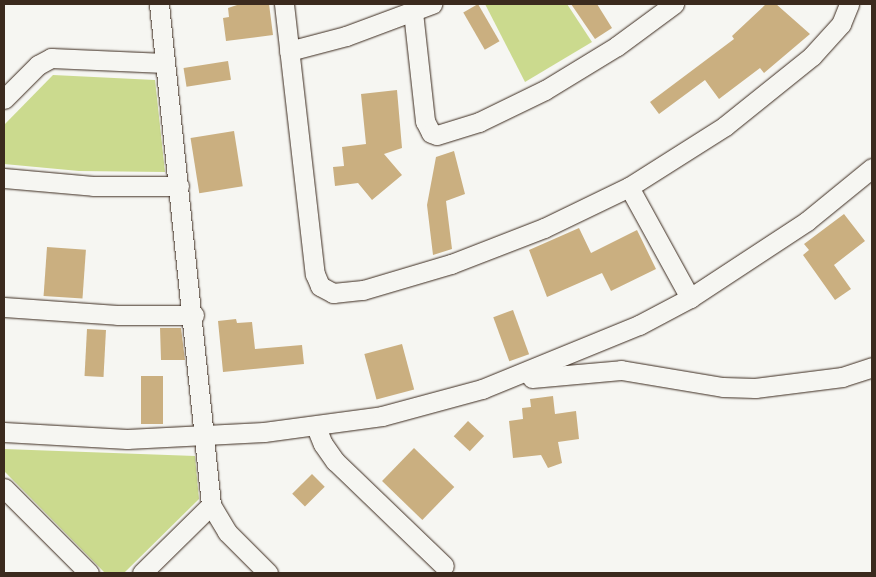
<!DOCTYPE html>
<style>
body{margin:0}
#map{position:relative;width:876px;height:577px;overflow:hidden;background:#f6f6f2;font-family:"Comic Neue",sans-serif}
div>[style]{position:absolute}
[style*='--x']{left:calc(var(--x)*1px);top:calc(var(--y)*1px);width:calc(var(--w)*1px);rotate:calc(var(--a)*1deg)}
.green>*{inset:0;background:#cbda8e}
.building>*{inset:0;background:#caaf80;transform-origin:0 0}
.roads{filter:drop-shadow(0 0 1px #3b2a1e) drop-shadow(0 0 1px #3b2a1e)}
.minor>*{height:19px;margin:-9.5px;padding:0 9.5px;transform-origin:9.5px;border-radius:9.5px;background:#f6f6f2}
span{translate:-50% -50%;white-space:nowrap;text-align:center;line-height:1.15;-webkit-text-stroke:4px #f6f6f2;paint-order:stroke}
.frame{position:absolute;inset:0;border:5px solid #3b2a1e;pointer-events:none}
</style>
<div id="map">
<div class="green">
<i style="clip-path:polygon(485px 4px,567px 4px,592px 42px,525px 82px)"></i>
<i style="clip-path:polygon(53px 75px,155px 80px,165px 172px,79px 171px,4px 164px,4px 125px)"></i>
<i style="clip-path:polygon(4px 449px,195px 456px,199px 499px,124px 573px,105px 573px,4px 471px)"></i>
</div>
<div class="building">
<i style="clip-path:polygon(240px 4px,269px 4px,273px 35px,226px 41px,223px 18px,229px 17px,228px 8px)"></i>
<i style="left:478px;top:4px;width:43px;height:17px;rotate:60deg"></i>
<i style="clip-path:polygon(571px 4px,597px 4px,612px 28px,595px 39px)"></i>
<i style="clip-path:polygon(766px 4px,776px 4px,810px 34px,764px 73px,760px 68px,719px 99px,705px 80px,659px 114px,650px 102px,734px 39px,732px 36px)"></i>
<i style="left:228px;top:61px;width:19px;height:45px;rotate:81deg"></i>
<i style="clip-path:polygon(397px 90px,402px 148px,384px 154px,402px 175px,372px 200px,358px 183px,335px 186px,333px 167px,344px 166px,342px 147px,366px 144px,361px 94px)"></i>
<i style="left:234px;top:131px;width:56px;height:44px;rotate:81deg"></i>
<i style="clip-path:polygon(454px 151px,465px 194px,446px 201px,452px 249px,433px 255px,427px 205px,436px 157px)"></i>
<i style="clip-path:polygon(844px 214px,865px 241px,834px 265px,851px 289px,835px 300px,803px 255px,809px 250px,804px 244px)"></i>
<i style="clip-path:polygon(579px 228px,591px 253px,637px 230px,656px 269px,611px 291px,602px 273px,547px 297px,529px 250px)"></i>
<i style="left:47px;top:247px;width:39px;height:49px;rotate:4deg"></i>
<i style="left:513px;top:310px;width:47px;height:21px;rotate:70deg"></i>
<i style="clip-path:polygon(236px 319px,237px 323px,252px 322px,255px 349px,302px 345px,304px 364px,223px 372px,218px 321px)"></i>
<i style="clip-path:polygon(160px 328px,181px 328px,185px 360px,161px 360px)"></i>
<i style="left:87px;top:329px;width:19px;height:47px;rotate:3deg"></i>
<i style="left:402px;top:344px;width:47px;height:39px;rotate:75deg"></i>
<i style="left:141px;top:376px;width:22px;height:48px"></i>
<i style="clip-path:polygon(553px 396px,555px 414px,576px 411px,579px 439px,558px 442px,562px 463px,548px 468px,541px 455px,513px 458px,509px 421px,523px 419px,522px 408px,531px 407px,530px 399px)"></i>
<i style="left:468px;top:421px;width:22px;height:21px;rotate:43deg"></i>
<i style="left:414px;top:448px;width:56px;height:46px;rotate:44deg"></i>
<i style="left:312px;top:474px;width:18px;height:28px;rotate:45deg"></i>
</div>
<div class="roads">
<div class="minor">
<i style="--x:159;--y:4;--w:504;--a:84.07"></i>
<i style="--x:211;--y:505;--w:31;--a:59"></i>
<i style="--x:227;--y:532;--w:58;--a:45"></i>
<i style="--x:284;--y:4;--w:272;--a:83.5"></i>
<i style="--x:315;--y:274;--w:13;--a:67"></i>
<i style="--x:320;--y:286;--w:15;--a:28"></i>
<i style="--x:333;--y:293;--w:30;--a:-6"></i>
<i style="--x:363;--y:290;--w:92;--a:-16.5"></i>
<i style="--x:451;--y:264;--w:100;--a:-21.2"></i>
<i style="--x:544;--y:228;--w:94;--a:-25.8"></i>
<i style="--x:629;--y:187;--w:114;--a:-32.4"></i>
<i style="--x:725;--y:126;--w:112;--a:-38.8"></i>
<i style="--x:812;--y:56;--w:43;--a:-47.8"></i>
<i style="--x:841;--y:24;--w:22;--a:-68"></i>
<i style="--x:413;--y:12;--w:110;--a:83.7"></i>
<i style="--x:425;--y:121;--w:13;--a:63"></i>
<i style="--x:431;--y:133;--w:6;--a:18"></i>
<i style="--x:437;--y:135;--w:44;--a:-17.2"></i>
<i style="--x:479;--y:122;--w:73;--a:-25.9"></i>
<i style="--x:545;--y:90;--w:84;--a:-31.4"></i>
<i style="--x:617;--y:46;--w:71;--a:-36.4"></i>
<i style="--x:289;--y:51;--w:59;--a:-14.7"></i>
<i style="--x:346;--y:36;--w:92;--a:-20.4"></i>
<i style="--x:4;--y:99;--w:48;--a:-45"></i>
<i style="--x:38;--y:65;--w:15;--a:-28"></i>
<i style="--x:51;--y:58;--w:114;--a:2.5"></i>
<i style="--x:4;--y:178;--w:89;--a:5.1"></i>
<i style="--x:93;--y:186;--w:86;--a:0"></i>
<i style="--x:629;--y:187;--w:127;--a:61.2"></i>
<i style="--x:4;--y:307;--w:113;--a:4"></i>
<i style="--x:117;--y:315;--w:77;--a:0"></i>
<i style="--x:532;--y:378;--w:89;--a:-5.1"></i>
<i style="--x:621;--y:370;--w:103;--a:9.5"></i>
<i style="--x:723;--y:387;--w:32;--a:2"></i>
<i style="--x:755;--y:388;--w:88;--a:-7.2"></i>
<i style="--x:842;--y:377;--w:32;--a:-18"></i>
<i style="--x:316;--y:427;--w:18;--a:68"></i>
<i style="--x:323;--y:444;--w:21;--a:55"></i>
<i style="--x:335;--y:461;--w:151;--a:43.9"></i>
<i style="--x:4;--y:432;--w:123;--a:3.3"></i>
<i style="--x:127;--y:439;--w:137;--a:-2.9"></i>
<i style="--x:264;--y:432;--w:119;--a:-7.7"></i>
<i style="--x:382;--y:416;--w:104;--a:-15.1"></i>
<i style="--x:482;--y:389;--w:170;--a:-22.2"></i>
<i style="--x:639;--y:325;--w:58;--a:-27.9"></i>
<i style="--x:690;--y:298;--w:140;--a:-33.3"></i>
<i style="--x:807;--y:221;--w:84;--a:-39.2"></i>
<i style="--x:4;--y:488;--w:120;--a:45"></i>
<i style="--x:142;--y:573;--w:97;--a:-44.6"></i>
</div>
</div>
<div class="frame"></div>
</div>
